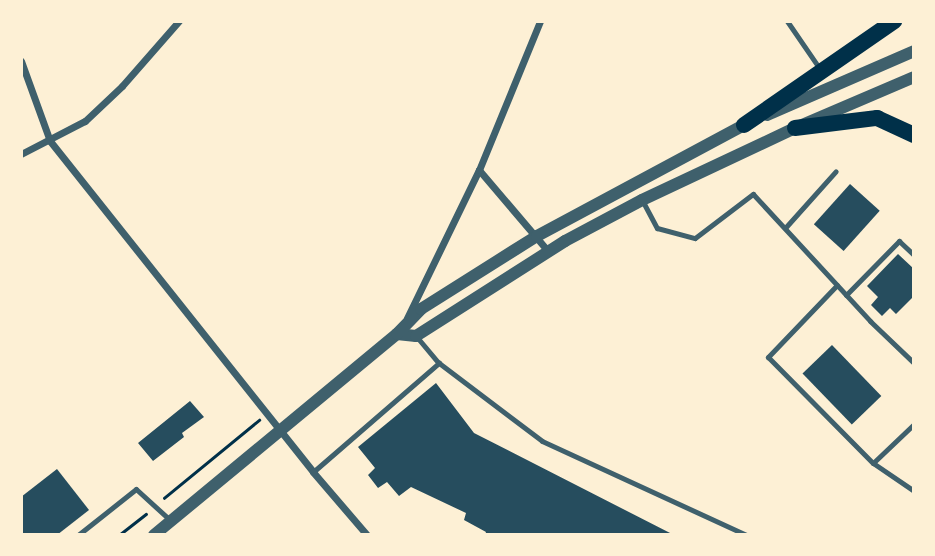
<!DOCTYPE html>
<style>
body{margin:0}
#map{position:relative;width:935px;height:556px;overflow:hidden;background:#fdf0d5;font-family:"Space Grotesk",sans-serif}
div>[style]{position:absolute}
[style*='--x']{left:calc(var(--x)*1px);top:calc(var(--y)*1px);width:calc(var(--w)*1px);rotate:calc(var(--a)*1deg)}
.building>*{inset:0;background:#264d5e;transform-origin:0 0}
.path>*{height:2.5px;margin:-1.25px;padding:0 1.25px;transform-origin:1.25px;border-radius:1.25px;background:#003049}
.service>*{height:5px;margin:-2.5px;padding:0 2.5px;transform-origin:2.5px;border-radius:2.5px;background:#3f606c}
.minor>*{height:7px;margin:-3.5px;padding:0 3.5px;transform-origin:3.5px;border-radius:3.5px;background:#3f606c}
.tertiary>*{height:12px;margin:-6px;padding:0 6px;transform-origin:6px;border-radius:6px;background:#3f606c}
.trunk>*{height:16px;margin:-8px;padding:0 8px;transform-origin:8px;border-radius:8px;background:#003049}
span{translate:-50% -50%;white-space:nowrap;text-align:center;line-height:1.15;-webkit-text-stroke:5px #fdf0d5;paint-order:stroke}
.frame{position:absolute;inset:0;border:23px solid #fdf0d5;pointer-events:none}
</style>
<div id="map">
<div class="building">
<i style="left:850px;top:184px;width:40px;height:54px;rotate:42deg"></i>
<i style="clip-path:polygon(898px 254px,914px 269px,914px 296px,896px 314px,890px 308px,882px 316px,871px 305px,878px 297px,867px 286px)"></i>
<i style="left:832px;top:345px;width:71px;height:41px;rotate:46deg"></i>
<i style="clip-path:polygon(436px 383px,474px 433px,674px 535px,485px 535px,486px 532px,464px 520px,466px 513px,411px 487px,399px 496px,387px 482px,378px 488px,368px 475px,375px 468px,358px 447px)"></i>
<i style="clip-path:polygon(190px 401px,204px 417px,182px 433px,184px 437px,153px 461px,138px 443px)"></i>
<i style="clip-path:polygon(57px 469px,89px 510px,57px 535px,21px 535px,21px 497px)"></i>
</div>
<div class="path">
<i style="--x:164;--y:498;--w:123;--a:-39.4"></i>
<i style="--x:119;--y:535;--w:34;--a:-38"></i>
</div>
<div class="service">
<i style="--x:787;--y:21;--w:58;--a:55.5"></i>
<i style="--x:642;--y:200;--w:32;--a:62"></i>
<i style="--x:657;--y:228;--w:39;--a:15"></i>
<i style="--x:695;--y:238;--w:73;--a:-37.2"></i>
<i style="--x:753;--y:194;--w:173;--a:47.3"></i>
<i style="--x:870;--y:321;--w:61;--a:43.7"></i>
<i style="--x:785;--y:228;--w:76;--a:-48.2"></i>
<i style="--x:837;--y:285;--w:100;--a:133.8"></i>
<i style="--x:768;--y:357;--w:149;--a:45.3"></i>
<i style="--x:873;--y:463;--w:57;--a:-43.6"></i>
<i style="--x:846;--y:295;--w:76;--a:-45.5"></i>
<i style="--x:899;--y:241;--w:21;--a:43"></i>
<i style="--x:416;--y:336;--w:35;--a:50"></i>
<i style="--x:439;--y:363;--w:129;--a:37.1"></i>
<i style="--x:542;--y:441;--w:225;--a:24.7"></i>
<i style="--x:873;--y:463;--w:50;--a:34.3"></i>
<i style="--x:313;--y:472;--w:167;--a:-40.9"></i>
<i style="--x:78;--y:535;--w:74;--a:-38.4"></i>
<i style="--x:136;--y:489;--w:47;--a:42.4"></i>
</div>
<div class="minor">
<i style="--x:21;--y:61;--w:85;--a:70.1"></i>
<i style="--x:50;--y:141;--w:423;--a:51.5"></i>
<i style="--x:313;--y:472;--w:83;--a:49.4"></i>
<i style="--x:21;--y:154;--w:72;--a:-27.3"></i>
<i style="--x:85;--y:121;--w:51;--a:-43.4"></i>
<i style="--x:122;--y:86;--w:86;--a:-48.8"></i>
<i style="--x:479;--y:170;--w:106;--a:49.6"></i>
<i style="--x:407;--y:318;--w:165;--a:-64.1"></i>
<i style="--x:479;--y:170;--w:161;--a:-67.7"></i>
</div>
<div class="tertiary">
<i style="--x:767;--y:115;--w:160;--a:-23.5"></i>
<i style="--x:397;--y:334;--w:19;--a:6"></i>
<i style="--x:416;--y:336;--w:177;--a:-32.5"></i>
<i style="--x:565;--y:241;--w:87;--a:-28"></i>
<i style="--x:642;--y:200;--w:169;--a:-25.2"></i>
<i style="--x:795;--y:128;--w:129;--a:-23.2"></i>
<i style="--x:154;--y:535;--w:315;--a:-39.6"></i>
<i style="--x:397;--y:334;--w:35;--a:-46"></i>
<i style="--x:421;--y:309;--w:137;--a:-32.2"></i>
<i style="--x:537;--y:236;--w:242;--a:-28.2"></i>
</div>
<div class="trunk">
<i style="--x:744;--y:125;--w:183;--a:-34.7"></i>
<i style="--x:795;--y:128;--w:83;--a:-7"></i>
<i style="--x:877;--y:118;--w:41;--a:24.7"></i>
</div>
<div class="frame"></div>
</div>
